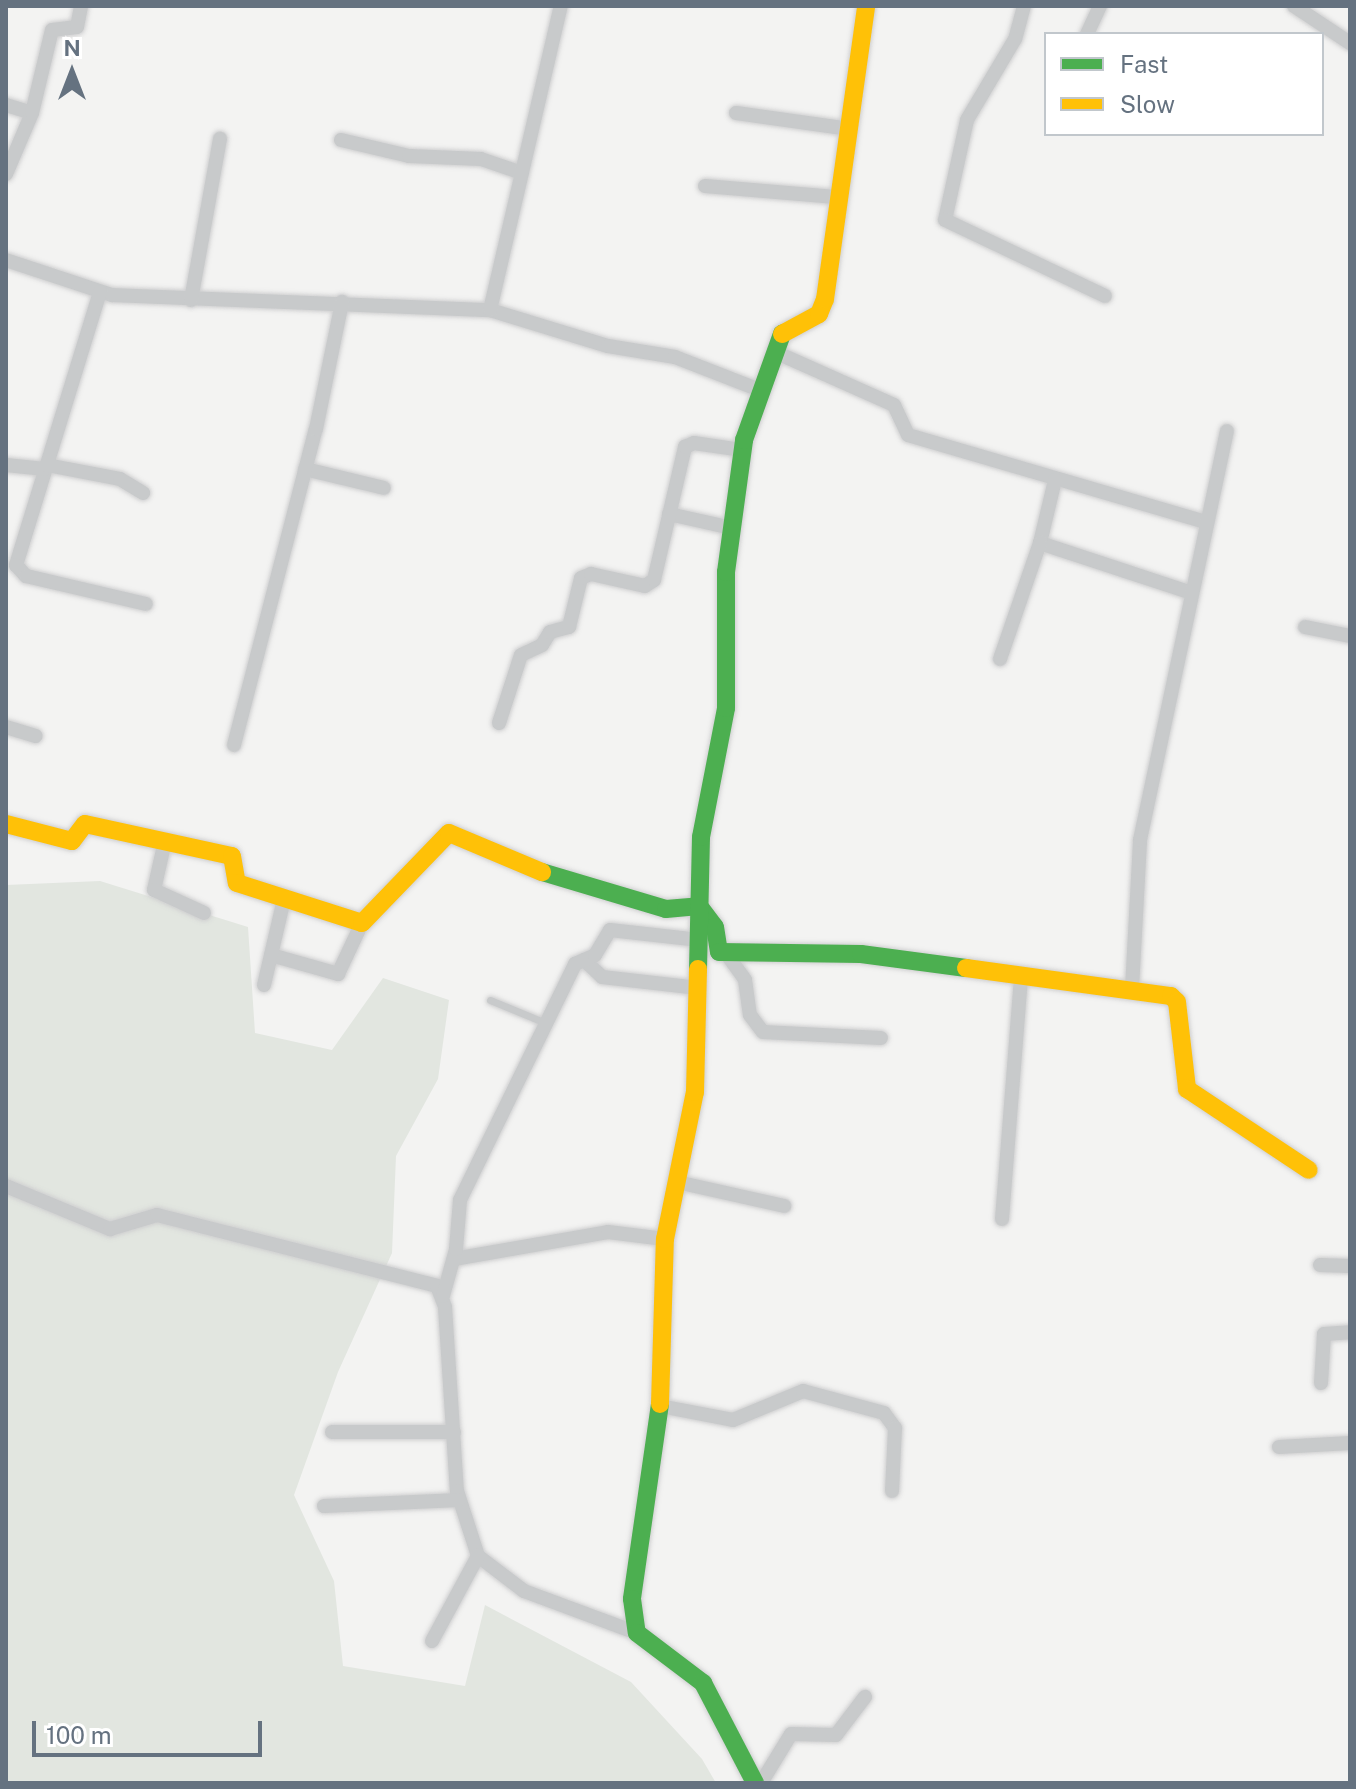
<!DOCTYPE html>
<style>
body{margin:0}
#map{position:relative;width:1356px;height:1789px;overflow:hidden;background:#f3f3f2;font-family:"Public Sans",sans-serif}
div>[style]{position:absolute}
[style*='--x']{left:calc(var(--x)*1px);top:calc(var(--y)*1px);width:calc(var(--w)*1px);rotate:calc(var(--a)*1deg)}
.green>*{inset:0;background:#e2e6e0}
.roads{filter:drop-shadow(0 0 2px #cfcfd0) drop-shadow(0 0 2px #cfcfd0)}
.lane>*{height:7px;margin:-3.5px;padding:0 3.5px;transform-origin:3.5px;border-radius:3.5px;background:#c8cacb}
.street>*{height:14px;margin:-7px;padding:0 7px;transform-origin:7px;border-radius:7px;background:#c8cacb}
.fast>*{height:18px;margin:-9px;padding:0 9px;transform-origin:9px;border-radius:9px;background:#4caf50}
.slow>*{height:18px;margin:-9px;padding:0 9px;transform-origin:9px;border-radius:9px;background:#ffc107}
span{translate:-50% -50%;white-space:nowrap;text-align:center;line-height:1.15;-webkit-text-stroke:8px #fff;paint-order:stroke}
.frame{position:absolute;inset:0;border:8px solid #657280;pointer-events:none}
.legend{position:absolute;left:1044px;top:32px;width:280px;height:104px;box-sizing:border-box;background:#fff;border:2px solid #c1c7cc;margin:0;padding:10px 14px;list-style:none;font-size:24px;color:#657280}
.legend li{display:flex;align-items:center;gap:16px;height:40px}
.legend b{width:40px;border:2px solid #c1c7cc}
.north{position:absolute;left:32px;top:32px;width:80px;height:80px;-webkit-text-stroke:6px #fff;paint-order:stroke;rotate:0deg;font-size:22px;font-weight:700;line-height:32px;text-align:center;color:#657280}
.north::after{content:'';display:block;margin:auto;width:28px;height:36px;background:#657280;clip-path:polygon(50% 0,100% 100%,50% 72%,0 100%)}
.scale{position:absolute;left:32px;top:1721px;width:230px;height:36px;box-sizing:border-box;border:4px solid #657280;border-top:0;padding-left:10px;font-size:24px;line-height:28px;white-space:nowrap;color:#657280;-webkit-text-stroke:6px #fff;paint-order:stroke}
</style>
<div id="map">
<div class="green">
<i style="clip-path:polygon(100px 881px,248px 927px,255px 1033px,332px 1050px,383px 978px,449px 1000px,438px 1079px,396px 1156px,392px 1253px,338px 1372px,294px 1495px,334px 1581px,343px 1666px,465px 1686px,485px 1605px,631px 1682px,702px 1759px,716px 1783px,6px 1783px,6px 885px)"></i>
</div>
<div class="roads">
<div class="lane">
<i style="--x:490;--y:1000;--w:61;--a:22.3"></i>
</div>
<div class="street">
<i style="--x:1024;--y:6;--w:34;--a:105"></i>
<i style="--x:1015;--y:39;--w:94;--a:120.7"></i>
<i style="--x:967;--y:120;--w:102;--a:102.4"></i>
<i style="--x:945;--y:220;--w:177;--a:25.4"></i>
<i style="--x:1294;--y:6;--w:67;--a:33.5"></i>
<i style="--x:1087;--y:34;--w:31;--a:-65"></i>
<i style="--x:6;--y:105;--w:27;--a:17"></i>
<i style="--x:736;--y:113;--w:115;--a:8"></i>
<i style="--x:341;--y:140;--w:70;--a:13.2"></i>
<i style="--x:409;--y:156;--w:72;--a:2.4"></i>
<i style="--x:481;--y:159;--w:43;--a:18.9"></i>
<i style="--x:6;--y:174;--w:66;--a:-66.9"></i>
<i style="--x:32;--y:113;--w:85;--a:-76.5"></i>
<i style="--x:52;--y:30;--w:25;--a:-7"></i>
<i style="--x:77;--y:27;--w:21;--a:-79"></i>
<i style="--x:705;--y:186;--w:131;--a:4.8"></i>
<i style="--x:6;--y:260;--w:112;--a:18.3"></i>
<i style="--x:112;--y:295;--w:378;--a:2.3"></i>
<i style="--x:490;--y:310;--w:123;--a:17"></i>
<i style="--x:608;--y:346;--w:68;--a:9.3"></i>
<i style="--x:675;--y:357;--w:93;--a:21.3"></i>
<i style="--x:100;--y:292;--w:286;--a:107.1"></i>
<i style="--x:16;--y:565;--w:15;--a:48"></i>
<i style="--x:26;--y:576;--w:123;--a:13.1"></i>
<i style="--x:191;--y:300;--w:164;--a:-79.8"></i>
<i style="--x:490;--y:310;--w:312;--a:-76.9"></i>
<i style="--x:775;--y:352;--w:130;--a:24"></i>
<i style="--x:894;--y:405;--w:33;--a:65"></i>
<i style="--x:908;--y:435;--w:310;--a:16.3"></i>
<i style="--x:6;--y:465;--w:39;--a:6"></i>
<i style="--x:47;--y:465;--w:74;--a:10.9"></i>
<i style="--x:120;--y:479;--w:27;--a:31"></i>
<i style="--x:305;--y:469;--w:81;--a:13.5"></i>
<i style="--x:1055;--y:480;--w:65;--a:103.4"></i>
<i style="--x:1040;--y:543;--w:157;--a:18.2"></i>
<i style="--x:669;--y:514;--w:65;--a:12.5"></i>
<i style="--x:1305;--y:627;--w:46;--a:11.3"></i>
<i style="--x:1000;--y:659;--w:123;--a:-71"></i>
<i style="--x:499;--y:723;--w:71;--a:-72.1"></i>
<i style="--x:521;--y:655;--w:23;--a:-25"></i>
<i style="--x:542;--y:645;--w:15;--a:-58"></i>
<i style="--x:550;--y:632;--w:20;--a:-15"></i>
<i style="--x:569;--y:627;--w:50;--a:-76.2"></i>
<i style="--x:581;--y:578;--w:11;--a:-22"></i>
<i style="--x:591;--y:574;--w:55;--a:12.5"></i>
<i style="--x:645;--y:586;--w:11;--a:-34"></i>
<i style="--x:654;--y:580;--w:137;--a:-76.9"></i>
<i style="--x:685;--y:447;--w:10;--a:-24"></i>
<i style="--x:694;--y:443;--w:49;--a:8.3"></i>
<i style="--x:6;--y:727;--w:31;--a:17"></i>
<i style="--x:234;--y:745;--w:326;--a:-75.5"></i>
<i style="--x:316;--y:429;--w:130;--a:-78.4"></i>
<i style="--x:165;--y:841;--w:50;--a:102.7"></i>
<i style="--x:154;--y:890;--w:55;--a:24.7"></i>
<i style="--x:725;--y:952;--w:34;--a:54"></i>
<i style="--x:745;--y:980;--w:35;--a:82"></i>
<i style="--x:750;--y:1015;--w:21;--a:53"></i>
<i style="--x:763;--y:1032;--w:118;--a:2.9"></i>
<i style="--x:271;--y:955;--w:70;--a:15.8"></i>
<i style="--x:338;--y:974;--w:56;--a:-64.8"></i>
<i style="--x:584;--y:960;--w:25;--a:43"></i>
<i style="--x:602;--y:977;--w:97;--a:6.5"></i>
<i style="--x:264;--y:985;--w:88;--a:-76.9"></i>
<i style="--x:1132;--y:989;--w:149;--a:-86.9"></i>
<i style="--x:1140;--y:840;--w:418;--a:-78"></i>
<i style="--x:677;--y:1182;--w:110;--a:12.6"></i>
<i style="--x:6;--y:1186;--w:113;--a:22.5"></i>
<i style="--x:110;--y:1229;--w:49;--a:-16.6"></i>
<i style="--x:157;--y:1215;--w:289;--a:14.2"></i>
<i style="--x:437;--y:1286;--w:22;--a:69"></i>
<i style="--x:445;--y:1307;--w:184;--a:86.3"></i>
<i style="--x:457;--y:1491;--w:68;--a:72.1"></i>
<i style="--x:478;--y:1556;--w:58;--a:37.3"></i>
<i style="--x:524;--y:1591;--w:121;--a:20.4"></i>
<i style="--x:1002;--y:1219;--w:244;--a:-85.5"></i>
<i style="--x:454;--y:1259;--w:156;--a:-9.9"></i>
<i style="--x:608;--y:1232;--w:57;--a:7"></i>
<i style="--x:1320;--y:1265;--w:30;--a:2"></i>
<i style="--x:443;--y:1296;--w:49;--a:-74.5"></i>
<i style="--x:456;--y:1249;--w:49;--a:-85.3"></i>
<i style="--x:460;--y:1200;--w:263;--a:-64"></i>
<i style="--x:575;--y:964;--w:22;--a:-24"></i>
<i style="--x:595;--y:955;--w:29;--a:-59"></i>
<i style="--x:610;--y:930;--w:90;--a:6.4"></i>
<i style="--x:1321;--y:1383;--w:49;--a:-86.5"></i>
<i style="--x:1324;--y:1334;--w:26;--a:-4"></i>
<i style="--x:660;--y:1406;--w:74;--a:10.9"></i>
<i style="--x:733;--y:1420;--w:76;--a:-22.5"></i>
<i style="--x:803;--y:1391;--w:84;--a:15.2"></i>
<i style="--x:884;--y:1413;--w:19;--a:54"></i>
<i style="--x:895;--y:1428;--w:63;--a:92.7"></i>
<i style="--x:332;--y:1432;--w:122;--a:0"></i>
<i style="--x:1279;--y:1447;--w:71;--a:-3.2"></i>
<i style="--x:324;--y:1506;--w:135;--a:-2.5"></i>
<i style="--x:432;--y:1641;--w:97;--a:-61.6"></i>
<i style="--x:761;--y:1783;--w:57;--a:-58.5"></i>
<i style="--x:791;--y:1734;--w:45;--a:1.3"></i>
<i style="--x:836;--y:1735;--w:48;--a:-52.7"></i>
</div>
<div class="fast">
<i style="--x:542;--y:872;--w:129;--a:16.6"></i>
<i style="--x:666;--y:909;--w:33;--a:-5"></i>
<i style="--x:699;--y:906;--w:26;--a:53"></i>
<i style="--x:715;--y:927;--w:25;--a:81"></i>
<i style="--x:719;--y:952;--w:142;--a:0.8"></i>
<i style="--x:861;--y:954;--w:106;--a:7.6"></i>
<i style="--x:698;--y:969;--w:132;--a:-88.7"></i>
<i style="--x:701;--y:837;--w:131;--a:-79"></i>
<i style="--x:726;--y:708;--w:136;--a:-90"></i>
<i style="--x:726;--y:572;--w:133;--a:-82.2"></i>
<i style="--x:744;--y:440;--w:113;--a:-70.3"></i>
<i style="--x:660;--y:1404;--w:197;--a:98.2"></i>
<i style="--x:632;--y:1599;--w:34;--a:82"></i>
<i style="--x:637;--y:1633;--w:83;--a:37.1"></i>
<i style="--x:703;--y:1683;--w:113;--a:62.5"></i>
</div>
<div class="slow">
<i style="--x:782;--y:334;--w:42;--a:-28.4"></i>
<i style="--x:819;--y:314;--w:16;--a:-68"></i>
<i style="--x:825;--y:299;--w:296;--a:-82"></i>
<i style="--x:6;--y:824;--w:68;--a:14.4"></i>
<i style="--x:72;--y:841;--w:21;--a:-53"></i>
<i style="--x:85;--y:824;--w:150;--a:12.3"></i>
<i style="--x:232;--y:856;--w:27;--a:80"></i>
<i style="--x:237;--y:883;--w:131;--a:17.7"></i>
<i style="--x:362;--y:923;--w:125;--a:-46"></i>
<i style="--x:449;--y:833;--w:101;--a:22.8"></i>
<i style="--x:966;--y:968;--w:207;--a:7.8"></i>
<i style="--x:1171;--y:996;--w:8;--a:45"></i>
<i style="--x:1177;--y:1002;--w:88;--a:83.4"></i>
<i style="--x:1187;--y:1089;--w:146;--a:33.6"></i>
<i style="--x:660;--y:1404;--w:165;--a:-88.3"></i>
<i style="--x:665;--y:1239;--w:150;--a:-78.5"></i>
<i style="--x:695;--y:1092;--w:123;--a:-88.6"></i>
</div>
</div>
<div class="frame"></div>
<ul class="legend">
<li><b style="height:10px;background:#4caf50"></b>Fast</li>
<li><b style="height:10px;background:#ffc107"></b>Slow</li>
</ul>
<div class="north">N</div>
<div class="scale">100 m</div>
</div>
